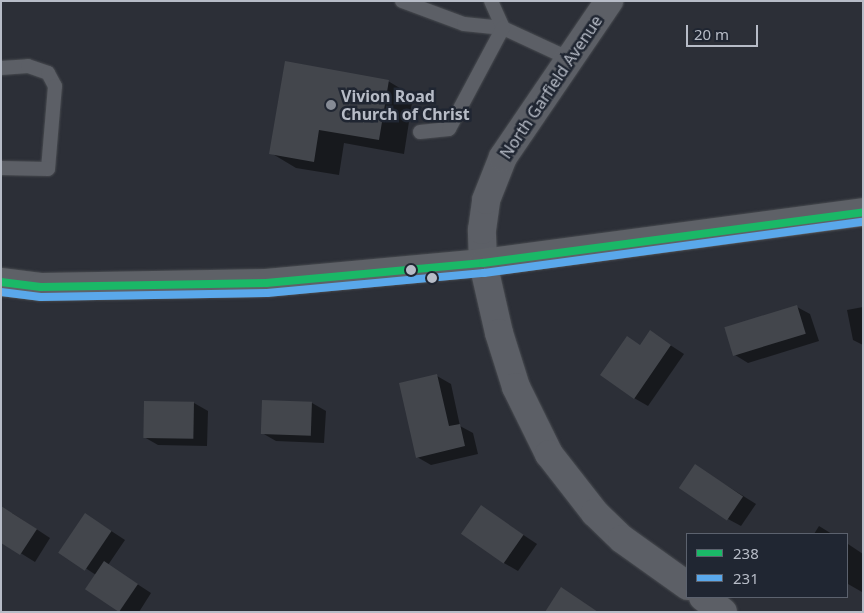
<!DOCTYPE html>
<style>
body{margin:0}
#map{position:relative;width:864px;height:613px;overflow:hidden;background:#2c2f37;font-family:"Noto Sans",sans-serif}
div>[style]{position:absolute}
[style*='--x']{left:calc(var(--x)*1px);top:calc(var(--y)*1px);width:calc(var(--w)*1px);rotate:calc(var(--a)*1deg)}
.shadow>*{inset:0;background:#0007}
.building>*{inset:0;background:#43464c;transform-origin:0 0}
.roads{filter:drop-shadow(0 0 1px #484b50) drop-shadow(0 0 1px #484b50)}
.service>*{height:14px;margin:-7px;padding:0 7px;transform-origin:7px;border-radius:7px;background:#5c5f66}
.minor>*{height:28px;margin:-14px;padding:0 14px;transform-origin:14px;border-radius:14px;background:#5c5f66}
.tertiary>*{height:28px;margin:-14px;padding:0 14px;transform-origin:14px;border-radius:14px;background:#5c5f66}
.primary>*{height:28px;margin:-14px;padding:0 14px;transform-origin:14px;border-radius:14px;background:#5e6167}
.bus-1>*{height:8px;margin:-4px;padding:0 4px;transform-origin:4px;border-radius:4px;background:#1ab867}
.bus-2>*{height:8px;margin:-4px;padding:0 4px;transform-origin:4px;border-radius:4px;background:#5aa8eb}
.dots>*{width:14px;height:14px;translate:-50% -50%;box-sizing:border-box;border:2px solid #202632;border-radius:50%}
span{translate:-50% -50%;white-space:nowrap;text-align:center;line-height:1.15;-webkit-text-stroke:5px #202632;paint-order:stroke}
.street-label{font-size:16px;color:#b7bcc7}
.poi-label{font-size:16px;color:#b7bcc7;font-weight:700}
.left{translate:0 -50%;text-align:left}
.frame{position:absolute;inset:0;border:2px solid #b7bcc7;pointer-events:none}
.legend{position:absolute;left:686px;top:533px;width:162px;height:65px;box-sizing:border-box;background:#202632;border:1px solid #5c626e;margin:0;padding:6px 9px;list-style:none;font-size:15px;color:#b7bcc7}
.legend li{display:flex;align-items:center;gap:10px;height:25px}
.legend b{width:25px;border:1px solid #5c626e}
.scale{position:absolute;left:686px;top:25px;width:72px;height:22px;box-sizing:border-box;border:2px solid #b7bcc7;border-top:0;padding-left:6px;font-size:15px;line-height:18px;white-space:nowrap;color:#b7bcc7;-webkit-text-stroke:4px #202632;paint-order:stroke}
</style>
<div id="map">
<div class="shadow">
<i style="clip-path:polygon(388px 81px,413px 96px,404px 154px,344px 143px,339px 175px,296px 168px,271px 153px)"></i>
<i style="clip-path:polygon(797px 307px,810px 314px,819px 341px,748px 363px,735px 355px)"></i>
<i style="clip-path:polygon(863px 307px,863px 345px,853px 340px,847px 310px)"></i>
<i style="clip-path:polygon(650px 332px,684px 354px,648px 406px,634px 398px,641px 346px)"></i>
<i style="clip-path:polygon(437px 376px,451px 384px,460px 426px,473px 433px,478px 454px,431px 465px,417px 457px)"></i>
<i style="clip-path:polygon(145px 402px,194px 403px,208px 411px,207px 446px,158px 445px,144px 437px)"></i>
<i style="clip-path:polygon(264px 402px,312px 403px,326px 411px,324px 443px,276px 441px,262px 433px)"></i>
<i style="clip-path:polygon(708px 474px,756px 504px,741px 526px,728px 519px)"></i>
<i style="clip-path:polygon(481px 507px,537px 544px,518px 571px,504px 563px)"></i>
<i style="clip-path:polygon(12px 513px,50px 538px,35px 562px,1px 541px)"></i>
<i style="clip-path:polygon(99px 523px,125px 540px,108px 565px,151px 593px,139px 612px,122px 612px,87px 588px,96px 575px,61px 552px)"></i>
<i style="clip-path:polygon(819px 526px,832px 534px,814px 534px)"></i>
<i style="clip-path:polygon(848px 544px,863px 554px,862px 592px,848px 584px)"></i>
</div>
<div class="building">
<i style="clip-path:polygon(285px 61px,389px 80px,379px 140px,319px 130px,314px 162px,269px 154px)"></i>
<i style="left:797px;top:305px;width:30px;height:76px;rotate:73deg"></i>
<i style="clip-path:polygon(650px 330px,671px 345px,634px 399px,600px 375px,627px 336px,640px 345px)"></i>
<i style="clip-path:polygon(437px 374px,449px 426px,460px 424px,465px 446px,416px 458px,399px 383px)"></i>
<i style="left:262px;top:400px;width:50px;height:34px;rotate:2deg"></i>
<i style="left:144px;top:401px;width:50px;height:37px;rotate:1deg"></i>
<i style="left:695px;top:464px;width:58px;height:29px;rotate:34deg"></i>
<i style="left:481px;top:505px;width:52px;height:35px;rotate:35deg"></i>
<i style="clip-path:polygon(1px 506px,37px 529px,20px 555px,1px 543px)"></i>
<i style="left:85px;top:513px;width:32px;height:48px;rotate:34deg"></i>
<i style="left:104px;top:561px;width:41px;height:34px;rotate:34deg"></i>
<i style="clip-path:polygon(561px 587px,598px 612px,545px 612px)"></i>
</div>
<div class="roads">
<div class="service">
<i style="--x:402;--y:1;--w:66;--a:20.4"></i>
<i style="--x:464;--y:24;--w:39;--a:6"></i>
<i style="--x:503;--y:28;--w:74;--a:24.8"></i>
<i style="--x:491;--y:1;--w:30;--a:66"></i>
<i style="--x:1;--y:68;--w:27;--a:-4"></i>
<i style="--x:28;--y:66;--w:21;--a:19"></i>
<i style="--x:48;--y:73;--w:15;--a:62"></i>
<i style="--x:55;--y:86;--w:83;--a:94.8"></i>
<i style="--x:48;--y:169;--w:47;--a:-178.8"></i>
<i style="--x:420;--y:132;--w:29;--a:-6"></i>
<i style="--x:449;--y:129;--w:115;--a:-61.9"></i>
</div>
<div class="minor">
<i style="--x:483;--y:263;--w:72;--a:77.1"></i>
<i style="--x:499;--y:333;--w:57;--a:72.5"></i>
<i style="--x:516;--y:387;--w:75;--a:63.8"></i>
<i style="--x:549;--y:454;--w:75;--a:52.1"></i>
<i style="--x:595;--y:513;--w:37;--a:44"></i>
<i style="--x:622;--y:539;--w:81;--a:35.5"></i>
<i style="--x:703;--y:597;--w:25;--a:37"></i>
</div>
<div class="tertiary">
<i style="--x:483;--y:263;--w:33;--a:-92"></i>
<i style="--x:482;--y:230;--w:30;--a:-82"></i>
<i style="--x:486;--y:200;--w:46;--a:-68.4"></i>
<i style="--x:503;--y:157;--w:189;--a:-55.8"></i>
</div>
<div class="primary">
<i style="--x:1;--y:282;--w:40;--a:7.1"></i>
<i style="--x:41;--y:287;--w:225;--a:-1"></i>
<i style="--x:266;--y:283;--w:218;--a:-5.3"></i>
<i style="--x:483;--y:263;--w:383;--a:-7.6"></i>
</div>
</div>
<div class="bus-1">
<i style="--x:1;--y:282;--w:40;--a:7.1"></i>
<i style="--x:41;--y:287;--w:225;--a:-1"></i>
<i style="--x:266;--y:283;--w:218;--a:-5.3"></i>
<i style="--x:483;--y:263;--w:383;--a:-7.6"></i>
</div>
<div class="bus-2">
<i style="--x:1;--y:292;--w:40;--a:7.1"></i>
<i style="--x:41;--y:297;--w:226;--a:-1"></i>
<i style="--x:267;--y:293;--w:218;--a:-5.3"></i>
<i style="--x:484;--y:273;--w:382;--a:-7.7"></i>
</div>
<div class="dots">
<i style="left:331px;top:105px;background:#868b95"></i>
<i style="left:411px;top:270px;background:#b7bcc7"></i>
<i style="left:432px;top:278px;background:#b7bcc7"></i>
</div>
<div class="street-label">
<span style="left:551px;top:87px;rotate:-56deg">North Garfield Avenue</span>
</div>
<div class="poi-label">
<span class="left" style="left:341px;top:105px">Vivion Road<br>Church of Christ</span>
</div>
<div class="frame"></div>
<ul class="legend">
<li><b style="height:6px;background:#1ab867"></b>238</li>
<li><b style="height:6px;background:#5aa8eb"></b>231</li>
</ul>
<div class="scale">20 m</div>
</div>
